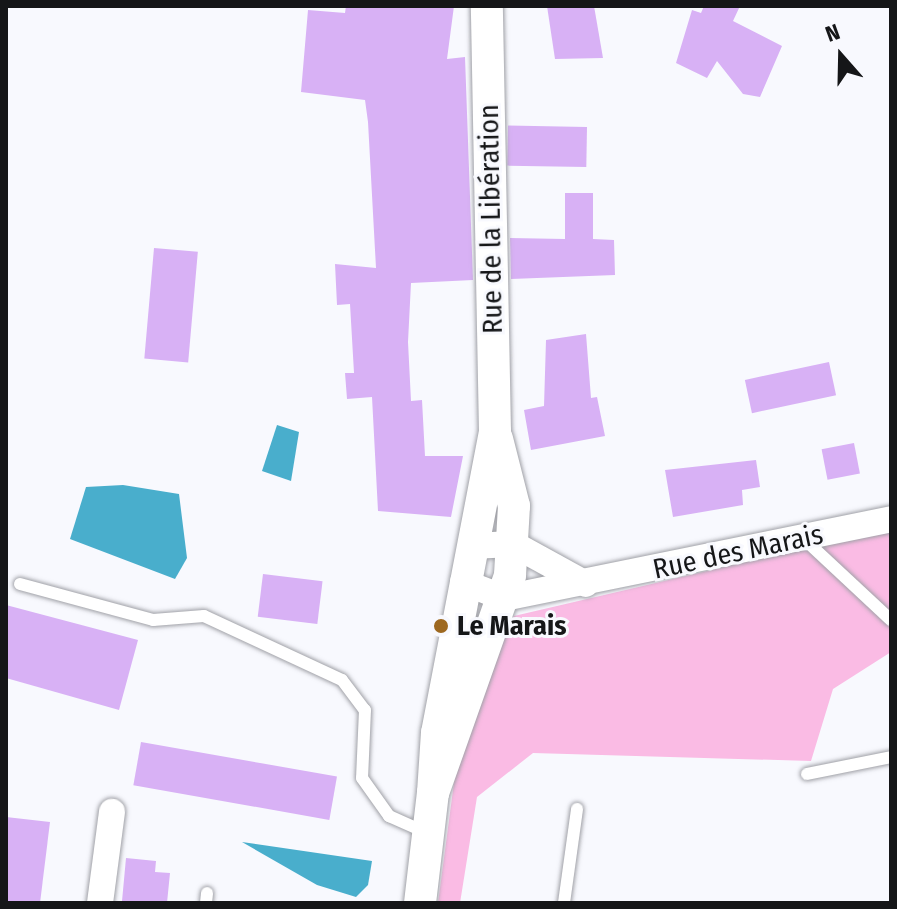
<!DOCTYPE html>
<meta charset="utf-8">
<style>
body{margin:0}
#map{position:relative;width:897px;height:909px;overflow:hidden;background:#f8f9fe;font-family:"Fira Sans Condensed",sans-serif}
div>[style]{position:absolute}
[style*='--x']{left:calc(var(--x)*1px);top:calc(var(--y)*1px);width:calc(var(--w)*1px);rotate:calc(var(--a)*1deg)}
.green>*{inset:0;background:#fabbe4}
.water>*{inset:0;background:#49aecc}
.building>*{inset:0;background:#d8b1f5;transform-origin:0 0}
.roads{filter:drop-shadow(0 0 2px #a0a1a7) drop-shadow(0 0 2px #a0a1a7)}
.service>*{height:12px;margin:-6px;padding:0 6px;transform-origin:6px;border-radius:6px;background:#fff}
.minor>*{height:26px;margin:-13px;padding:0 13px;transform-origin:13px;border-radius:13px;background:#fff}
.tertiary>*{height:32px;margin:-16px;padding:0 16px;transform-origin:16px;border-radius:16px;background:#fff}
.dots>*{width:22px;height:22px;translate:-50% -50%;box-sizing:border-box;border:4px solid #f8f9fe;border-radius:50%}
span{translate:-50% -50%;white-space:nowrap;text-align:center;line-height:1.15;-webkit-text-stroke:6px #f8f9fe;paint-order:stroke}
.street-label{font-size:28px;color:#151618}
.poi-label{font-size:28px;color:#151618;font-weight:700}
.left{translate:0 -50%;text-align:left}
.frame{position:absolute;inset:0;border:8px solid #151618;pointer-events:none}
.north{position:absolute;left:801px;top:16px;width:80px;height:80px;-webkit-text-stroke:6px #f8f9fe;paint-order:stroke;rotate:340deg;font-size:22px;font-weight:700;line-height:32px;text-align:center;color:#151618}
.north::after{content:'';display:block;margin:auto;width:28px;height:36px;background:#151618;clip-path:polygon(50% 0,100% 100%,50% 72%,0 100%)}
</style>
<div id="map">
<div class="green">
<i style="clip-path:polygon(891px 528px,891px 652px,833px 689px,811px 761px,533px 753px,477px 797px,460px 903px,438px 903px,455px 775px,498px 640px,514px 616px)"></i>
</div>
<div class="water">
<i style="clip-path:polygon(277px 425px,299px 432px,291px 481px,262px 471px)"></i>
<i style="clip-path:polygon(123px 485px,179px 494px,187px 558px,175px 579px,70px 539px,86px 487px)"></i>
<i style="clip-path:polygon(242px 842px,372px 861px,368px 885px,356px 897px,317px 885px)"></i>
</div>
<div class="building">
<i style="clip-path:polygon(346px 6px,454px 6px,447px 59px,465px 57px,473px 280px,411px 283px,408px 342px,411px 401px,422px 400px,425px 456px,463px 456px,451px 517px,378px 511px,372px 397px,347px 399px,345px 373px,354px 373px,350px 304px,337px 305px,335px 264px,376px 268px,368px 122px,365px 100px,301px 92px,308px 10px,345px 13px)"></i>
<i style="clip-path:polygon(547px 6px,594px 6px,603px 58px,555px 59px)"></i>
<i style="clip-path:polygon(704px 6px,740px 6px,733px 21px,782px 46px,760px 97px,743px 94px,717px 61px,707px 78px,676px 63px,692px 10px,701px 13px)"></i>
<i style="left:587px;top:127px;width:40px;height:79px;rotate:91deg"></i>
<i style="clip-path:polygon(565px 193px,593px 193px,593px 239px,614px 240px,615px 275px,511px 279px,510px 238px,565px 239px)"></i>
<i style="left:154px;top:248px;width:44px;height:111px;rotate:5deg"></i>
<i style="clip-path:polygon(586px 334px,591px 398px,597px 397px,605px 436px,531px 450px,524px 410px,544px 406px,546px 340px)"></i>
<i style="left:829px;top:362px;width:34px;height:86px;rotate:78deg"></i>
<i style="left:854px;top:443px;width:31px;height:33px;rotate:79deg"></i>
<i style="clip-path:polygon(756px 460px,760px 487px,742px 490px,743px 505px,673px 517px,665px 470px)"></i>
<i style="left:263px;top:574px;width:60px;height:43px;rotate:7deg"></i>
<i style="clip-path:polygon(6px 605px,138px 640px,119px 710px,6px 678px)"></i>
<i style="left:141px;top:742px;width:199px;height:44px;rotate:10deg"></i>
<i style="clip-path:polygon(6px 817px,50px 822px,40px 903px,6px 903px)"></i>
<i style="clip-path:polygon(126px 858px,156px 861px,155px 872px,170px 873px,167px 903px,122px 901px)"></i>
</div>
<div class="roads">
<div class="service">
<i style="--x:804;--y:539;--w:119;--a:43"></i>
<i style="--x:20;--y:584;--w:138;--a:15.1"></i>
<i style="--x:153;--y:620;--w:51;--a:-4.5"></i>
<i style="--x:204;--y:616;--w:152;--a:24.9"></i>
<i style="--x:342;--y:680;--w:38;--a:53"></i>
<i style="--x:365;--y:710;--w:68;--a:92.5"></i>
<i style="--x:362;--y:778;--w:47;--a:54.6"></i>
<i style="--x:389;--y:816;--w:39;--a:24"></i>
<i style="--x:807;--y:774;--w:86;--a:-11.4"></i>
<i style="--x:206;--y:903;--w:10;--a:-84"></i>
<i style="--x:564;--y:903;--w:95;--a:-82.1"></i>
</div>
<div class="minor">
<i style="--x:471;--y:546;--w:42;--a:-2.7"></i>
<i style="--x:513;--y:544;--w:83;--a:28.7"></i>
<i style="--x:463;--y:582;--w:44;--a:21.3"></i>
<i style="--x:504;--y:598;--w:395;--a:-11.5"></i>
<i style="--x:100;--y:903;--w:92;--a:-82.5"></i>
</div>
<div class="tertiary">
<i style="--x:433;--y:793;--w:60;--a:-86.2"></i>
<i style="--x:437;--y:733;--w:307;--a:-79.1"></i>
<i style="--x:495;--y:432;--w:426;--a:-91.1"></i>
<i style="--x:420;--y:903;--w:111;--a:-83.3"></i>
<i style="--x:433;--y:793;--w:231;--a:-70.5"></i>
<i style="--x:510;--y:575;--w:69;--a:-86.7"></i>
<i style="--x:514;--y:506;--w:69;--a:-104.2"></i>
</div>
</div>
<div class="dots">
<i style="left:441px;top:626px;background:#9d6820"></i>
</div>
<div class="street-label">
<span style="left:491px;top:219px;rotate:-91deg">Rue de la Libération</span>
<span style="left:738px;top:552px;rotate:-12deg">Rue des Marais</span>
</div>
<div class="poi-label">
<span class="left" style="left:457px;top:626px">Le Marais</span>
</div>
<div class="frame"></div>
<div class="north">N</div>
</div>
